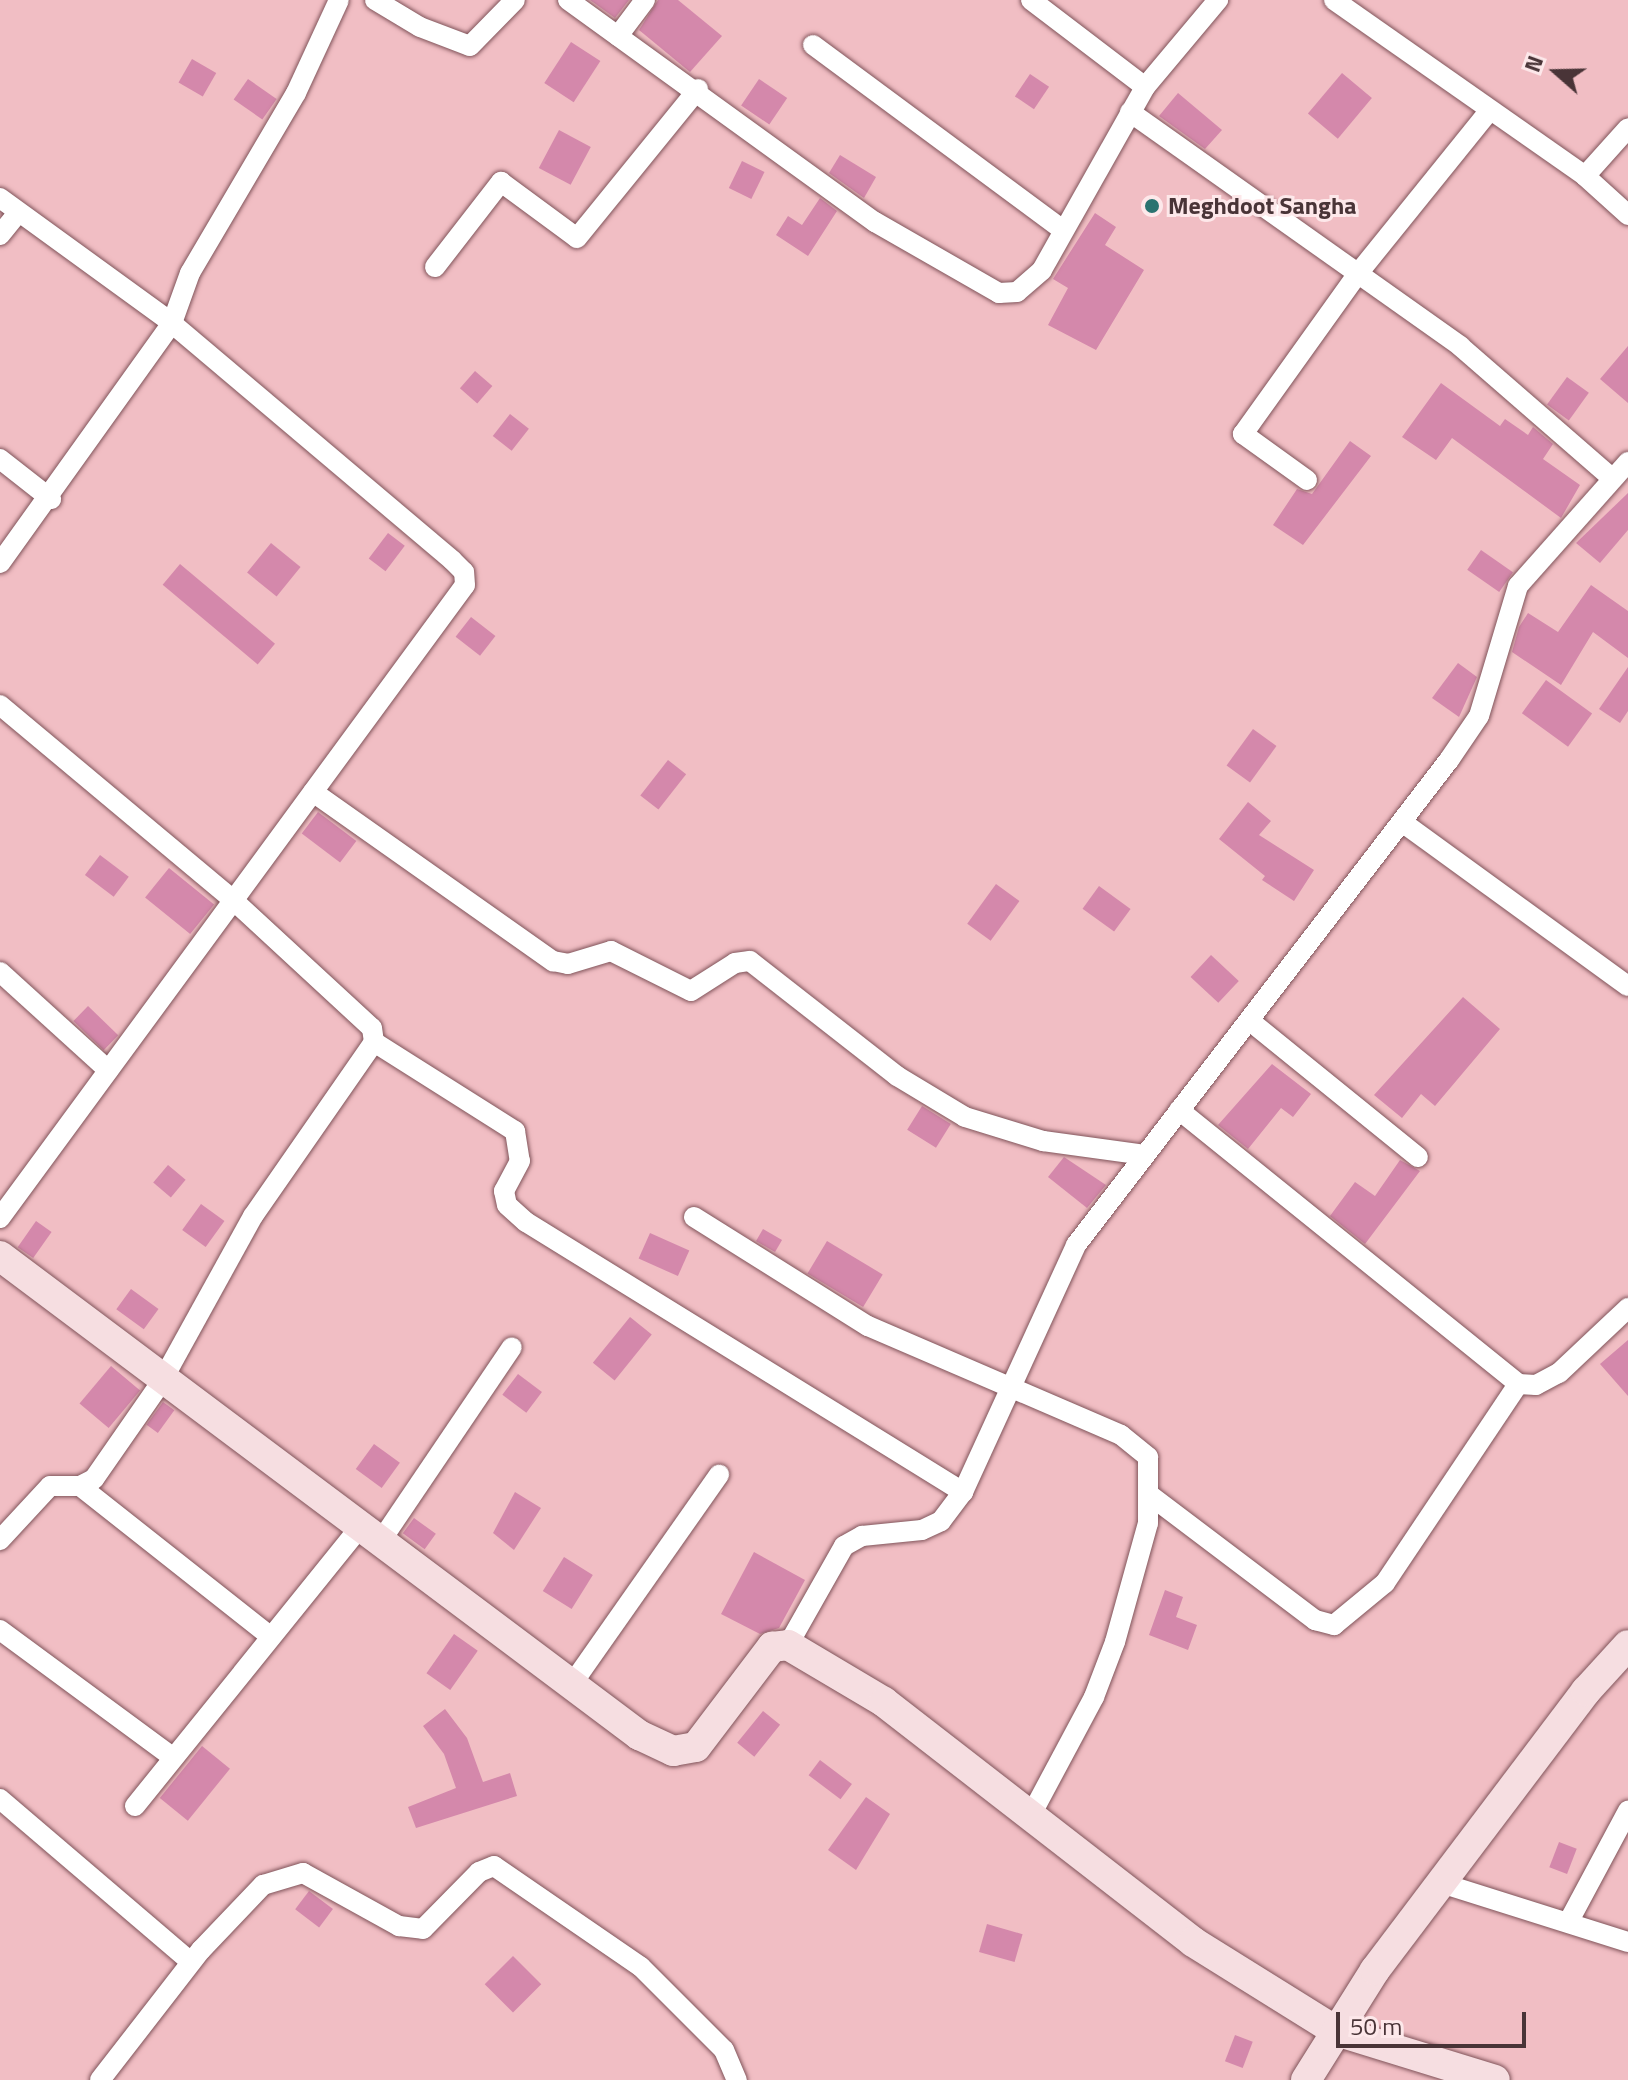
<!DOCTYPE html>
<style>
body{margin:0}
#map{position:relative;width:1628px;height:2080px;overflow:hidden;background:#f1bec4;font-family:"Titillium Web",sans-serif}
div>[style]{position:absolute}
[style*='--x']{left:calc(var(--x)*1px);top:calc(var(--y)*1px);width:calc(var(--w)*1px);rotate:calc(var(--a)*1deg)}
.building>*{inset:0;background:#d488ab;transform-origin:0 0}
.roads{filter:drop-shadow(0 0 2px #80545a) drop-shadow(0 0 2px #80545a)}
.street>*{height:20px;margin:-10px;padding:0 10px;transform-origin:10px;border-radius:10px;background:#fff}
.secondary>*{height:30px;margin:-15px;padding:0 15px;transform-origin:15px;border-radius:15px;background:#f6dee1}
.dots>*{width:22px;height:22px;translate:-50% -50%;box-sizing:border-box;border:4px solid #fde8ea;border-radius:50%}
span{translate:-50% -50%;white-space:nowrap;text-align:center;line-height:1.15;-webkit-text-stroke:6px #fde8ea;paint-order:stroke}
.poi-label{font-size:24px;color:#493437;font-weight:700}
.left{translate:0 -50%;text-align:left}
.north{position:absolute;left:1516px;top:32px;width:80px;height:80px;-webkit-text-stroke:6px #fde8ea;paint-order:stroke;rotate:290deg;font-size:22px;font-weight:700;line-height:32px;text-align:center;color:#493437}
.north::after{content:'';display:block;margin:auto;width:28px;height:36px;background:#493437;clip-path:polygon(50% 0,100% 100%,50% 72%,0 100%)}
.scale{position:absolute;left:1336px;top:2012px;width:190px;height:36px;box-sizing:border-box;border:4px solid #493437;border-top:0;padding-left:10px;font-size:24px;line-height:28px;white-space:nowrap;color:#493437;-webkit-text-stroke:6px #fde8ea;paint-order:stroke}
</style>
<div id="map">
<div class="building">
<i style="clip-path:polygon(590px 0,629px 0,615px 18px)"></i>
<i style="clip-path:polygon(658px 0,678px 0,722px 36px,690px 72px,639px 30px)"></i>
<i style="left:571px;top:42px;width:35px;height:49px;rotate:33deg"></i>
<i style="left:192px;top:59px;width:28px;height:27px;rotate:30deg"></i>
<i style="left:1342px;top:73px;width:39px;height:53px;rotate:40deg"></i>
<i style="left:1030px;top:74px;width:23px;height:27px;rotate:34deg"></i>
<i style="left:248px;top:79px;width:35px;height:25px;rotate:35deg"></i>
<i style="left:759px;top:79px;width:34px;height:32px;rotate:34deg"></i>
<i style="clip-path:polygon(1178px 93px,1222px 130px,1205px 149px,1159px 116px)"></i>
<i style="left:559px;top:130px;width:36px;height:43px;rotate:28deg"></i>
<i style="clip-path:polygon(840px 155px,876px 177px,864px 198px,829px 173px)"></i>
<i style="left:742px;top:161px;width:25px;height:30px;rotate:26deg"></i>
<i style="clip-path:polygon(820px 198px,837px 211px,808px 256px,776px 235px,788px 216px,802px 225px)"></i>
<i style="clip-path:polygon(1095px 213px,1116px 227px,1105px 245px,1144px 270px,1096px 350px,1048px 325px,1068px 288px,1053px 279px)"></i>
<i style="clip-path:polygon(1628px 346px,1628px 403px,1600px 379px)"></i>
<i style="left:475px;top:371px;width:23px;height:23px;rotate:41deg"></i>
<i style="left:1567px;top:377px;width:27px;height:34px;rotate:36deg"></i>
<i style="clip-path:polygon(1441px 383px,1500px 426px,1505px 419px,1528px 435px,1533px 427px,1553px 444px,1543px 459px,1580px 485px,1561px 518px,1452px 438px,1436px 460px,1402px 437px)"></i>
<i style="left:510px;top:414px;width:24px;height:28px;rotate:38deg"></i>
<i style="clip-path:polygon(1350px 441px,1371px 456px,1303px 545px,1273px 525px,1297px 489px,1312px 494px)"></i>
<i style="clip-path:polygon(1628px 493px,1628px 530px,1600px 563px,1576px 543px)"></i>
<i style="left:388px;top:533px;width:21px;height:32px;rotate:37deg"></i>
<i style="left:271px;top:543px;width:38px;height:38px;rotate:39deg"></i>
<i style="left:1481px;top:550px;width:39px;height:24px;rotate:35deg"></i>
<i style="left:180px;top:564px;width:124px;height:27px;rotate:40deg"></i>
<i style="clip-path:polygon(1591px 585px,1628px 611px,1628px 658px,1593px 632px,1561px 685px,1512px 652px,1519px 627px,1528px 613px,1558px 632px)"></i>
<i style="left:471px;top:617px;width:31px;height:25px;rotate:38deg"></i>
<i style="clip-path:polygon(1458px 663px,1477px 677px,1459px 717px,1432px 698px)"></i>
<i style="clip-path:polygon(1628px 667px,1628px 711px,1620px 723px,1599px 709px)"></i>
<i style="left:1546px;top:680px;width:57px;height:41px;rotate:36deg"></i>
<i style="left:1253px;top:729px;width:29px;height:45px;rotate:36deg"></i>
<i style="left:668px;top:760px;width:23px;height:45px;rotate:38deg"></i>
<i style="clip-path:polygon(1248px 802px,1271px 821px,1259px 835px,1314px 870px,1294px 901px,1262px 880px,1265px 876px,1219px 839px)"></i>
<i style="left:318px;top:812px;width:48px;height:27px;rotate:37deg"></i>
<i style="left:100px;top:855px;width:36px;height:25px;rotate:37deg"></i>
<i style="left:169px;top:868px;width:58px;height:38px;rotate:39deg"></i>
<i style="left:996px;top:884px;width:29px;height:49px;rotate:36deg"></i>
<i style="left:1099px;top:886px;width:39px;height:28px;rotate:36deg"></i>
<i style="left:1211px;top:955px;width:38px;height:30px;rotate:43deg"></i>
<i style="clip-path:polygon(1463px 997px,1500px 1029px,1435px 1106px,1421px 1094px,1402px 1118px,1374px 1095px)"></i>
<i style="left:88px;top:1006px;width:42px;height:21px;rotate:44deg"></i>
<i style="clip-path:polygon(1272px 1064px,1311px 1094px,1293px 1117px,1281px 1108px,1248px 1149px,1218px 1125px)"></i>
<i style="left:922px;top:1106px;width:34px;height:28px;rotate:32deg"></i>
<i style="clip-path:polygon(1064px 1157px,1106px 1185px,1087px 1208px,1048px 1177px)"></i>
<i style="clip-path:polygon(1400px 1160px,1420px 1171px,1365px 1244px,1330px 1216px,1355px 1182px,1375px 1196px)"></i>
<i style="left:168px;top:1165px;width:23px;height:23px;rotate:40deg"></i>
<i style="left:201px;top:1204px;width:29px;height:32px;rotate:36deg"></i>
<i style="left:36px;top:1221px;width:19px;height:32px;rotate:35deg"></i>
<i style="left:763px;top:1229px;width:22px;height:14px;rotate:30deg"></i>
<i style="left:650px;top:1233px;width:43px;height:28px;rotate:24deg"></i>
<i style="left:827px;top:1241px;width:65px;height:38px;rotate:31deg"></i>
<i style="left:131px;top:1289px;width:34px;height:25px;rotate:36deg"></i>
<i style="left:630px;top:1317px;width:28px;height:59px;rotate:39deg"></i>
<i style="clip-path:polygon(1628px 1340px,1628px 1396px,1600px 1364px)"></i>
<i style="left:111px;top:1366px;width:38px;height:49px;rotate:40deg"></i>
<i style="left:518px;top:1374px;width:30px;height:26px;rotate:37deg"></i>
<i style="left:163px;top:1402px;width:14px;height:28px;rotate:36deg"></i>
<i style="left:374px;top:1444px;width:32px;height:31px;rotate:36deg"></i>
<i style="clip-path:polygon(515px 1492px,541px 1508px,514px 1550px,493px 1533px)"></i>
<i style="left:414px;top:1518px;width:27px;height:19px;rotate:36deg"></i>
<i style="clip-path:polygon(754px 1552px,805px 1580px,779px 1628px,760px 1634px,721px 1614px)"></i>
<i style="left:564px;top:1557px;width:34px;height:40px;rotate:32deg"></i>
<i style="clip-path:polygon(1165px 1590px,1183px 1597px,1176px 1617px,1197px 1625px,1188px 1650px,1149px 1635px)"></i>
<i style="left:454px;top:1634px;width:29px;height:48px;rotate:35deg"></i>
<i style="clip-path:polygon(445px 1709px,467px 1738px,483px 1782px,510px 1773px,517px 1796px,416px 1828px,408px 1807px,456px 1788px,444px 1754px,423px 1726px)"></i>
<i style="left:763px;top:1711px;width:22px;height:41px;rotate:39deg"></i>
<i style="left:202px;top:1746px;width:36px;height:67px;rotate:39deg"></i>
<i style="left:820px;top:1760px;width:40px;height:19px;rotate:37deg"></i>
<i style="clip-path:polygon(866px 1797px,890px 1814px,856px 1870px,828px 1850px)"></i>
<i style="left:1559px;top:1842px;width:19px;height:27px;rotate:21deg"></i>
<i style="left:309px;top:1891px;width:30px;height:23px;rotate:37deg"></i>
<i style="left:987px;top:1924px;width:37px;height:29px;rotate:16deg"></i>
<i style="left:513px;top:1956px;width:40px;height:40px;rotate:45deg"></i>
<i style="left:1235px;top:2035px;width:19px;height:28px;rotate:21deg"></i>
</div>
<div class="roads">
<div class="street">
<i style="--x:375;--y:0;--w:52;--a:31"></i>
<i style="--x:420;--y:27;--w:53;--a:20.8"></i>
<i style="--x:470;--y:46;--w:64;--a:-45.6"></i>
<i style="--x:568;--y:0;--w:379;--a:35.9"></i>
<i style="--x:875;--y:222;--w:143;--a:29.8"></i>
<i style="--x:999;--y:293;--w:18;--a:-3"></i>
<i style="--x:1017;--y:292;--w:33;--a:-41"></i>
<i style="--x:1042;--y:270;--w:210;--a:-60.6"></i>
<i style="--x:1145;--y:87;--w:114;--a:-50"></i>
<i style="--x:1031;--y:0;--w:143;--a:37.3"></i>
<i style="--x:1334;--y:0;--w:307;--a:35"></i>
<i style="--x:1585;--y:176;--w:58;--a:42.2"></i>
<i style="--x:618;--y:36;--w:45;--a:-53.1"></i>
<i style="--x:813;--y:45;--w:311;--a:36.5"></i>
<i style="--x:1130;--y:112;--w:405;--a:35.3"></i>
<i style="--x:1460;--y:346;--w:201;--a:41"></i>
<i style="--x:1585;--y:176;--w:64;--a:-48.1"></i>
<i style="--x:0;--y:198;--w:213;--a:36"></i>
<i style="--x:172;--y:323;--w:295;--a:125.6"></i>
<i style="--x:0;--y:235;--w:27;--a:-51"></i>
<i style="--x:435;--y:267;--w:108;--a:-52.2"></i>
<i style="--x:501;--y:182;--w:94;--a:36.4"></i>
<i style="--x:577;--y:238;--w:192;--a:-50.9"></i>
<i style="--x:0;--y:459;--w:65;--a:38.1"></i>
<i style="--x:1307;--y:480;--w:79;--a:-144.3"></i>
<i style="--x:1243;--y:434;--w:194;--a:-54.4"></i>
<i style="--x:1356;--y:276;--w:212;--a:-51.1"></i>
<i style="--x:0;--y:705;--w:302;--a:39.9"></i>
<i style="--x:232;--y:899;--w:190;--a:42.7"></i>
<i style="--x:372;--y:1028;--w:14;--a:82"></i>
<i style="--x:374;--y:1042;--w:212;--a:124.8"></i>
<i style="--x:253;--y:1216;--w:188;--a:118.9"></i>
<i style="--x:162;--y:1381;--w:119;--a:124.8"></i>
<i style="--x:94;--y:1479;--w:16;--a:153"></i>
<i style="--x:80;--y:1486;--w:30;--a:180"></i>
<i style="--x:50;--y:1486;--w:74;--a:132.8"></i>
<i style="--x:313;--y:792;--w:294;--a:35.2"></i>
<i style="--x:553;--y:961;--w:15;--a:11"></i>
<i style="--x:568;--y:964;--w:45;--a:-16.8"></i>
<i style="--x:611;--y:951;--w:89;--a:26.6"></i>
<i style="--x:691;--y:991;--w:52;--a:-32.5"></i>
<i style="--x:735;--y:963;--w:15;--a:-8"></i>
<i style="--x:750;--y:961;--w:187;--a:38"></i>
<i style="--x:897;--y:1076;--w:79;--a:31.1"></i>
<i style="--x:965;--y:1117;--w:82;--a:17.1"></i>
<i style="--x:1043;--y:1141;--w:103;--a:7.8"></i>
<i style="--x:1402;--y:822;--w:279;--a:36"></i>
<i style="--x:0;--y:972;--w:146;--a:42.2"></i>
<i style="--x:1250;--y:1021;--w:216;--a:39"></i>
<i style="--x:374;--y:1042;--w:167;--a:32.3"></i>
<i style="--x:515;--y:1131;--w:30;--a:81"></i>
<i style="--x:520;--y:1161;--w:34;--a:118"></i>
<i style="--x:504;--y:1191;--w:14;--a:78"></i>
<i style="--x:507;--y:1205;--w:25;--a:42"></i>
<i style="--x:526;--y:1222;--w:514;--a:31.71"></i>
<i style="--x:1179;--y:1110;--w:436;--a:38.9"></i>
<i style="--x:1518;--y:1384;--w:18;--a:3"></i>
<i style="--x:1536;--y:1385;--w:26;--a:-28"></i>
<i style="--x:1559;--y:1373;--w:95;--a:-43.3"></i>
<i style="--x:694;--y:1217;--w:205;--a:32.1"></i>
<i style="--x:868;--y:1326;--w:275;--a:23.3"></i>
<i style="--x:1121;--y:1435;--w:35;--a:39"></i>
<i style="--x:1148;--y:1457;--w:66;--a:90"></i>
<i style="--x:1148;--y:1523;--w:123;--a:105.5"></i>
<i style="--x:1115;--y:1642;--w:59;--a:110.9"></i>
<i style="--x:1094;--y:1697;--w:136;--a:118.1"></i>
<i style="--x:0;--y:1218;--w:785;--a:-53.7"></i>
<i style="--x:465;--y:585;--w:13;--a:-94"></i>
<i style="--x:464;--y:572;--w:17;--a:-135"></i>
<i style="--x:452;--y:560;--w:367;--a:-139.8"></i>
<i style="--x:172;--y:323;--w:53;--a:-70.2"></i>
<i style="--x:190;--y:273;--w:209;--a:-59.5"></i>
<i style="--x:296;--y:93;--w:102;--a:-65.2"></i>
<i style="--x:80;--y:1486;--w:242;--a:38.3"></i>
<i style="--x:1151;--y:1496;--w:206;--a:37.1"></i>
<i style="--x:1315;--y:1620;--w:20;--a:15"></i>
<i style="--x:1334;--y:1625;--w:66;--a:-39.5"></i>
<i style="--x:1385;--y:1583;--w:239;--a:-56.2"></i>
<i style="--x:380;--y:1542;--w:235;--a:-55.9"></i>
<i style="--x:0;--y:1630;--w:212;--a:36.4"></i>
<i style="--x:788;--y:1645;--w:114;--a:-60.5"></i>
<i style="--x:844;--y:1546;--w:21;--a:-29"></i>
<i style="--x:862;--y:1536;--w:60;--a:-5.7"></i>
<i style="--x:922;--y:1530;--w:21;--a:-25"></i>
<i style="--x:941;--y:1521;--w:36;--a:-53"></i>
<i style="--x:963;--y:1492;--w:272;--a:-65.4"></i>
<i style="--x:1076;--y:1245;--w:612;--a:-52.44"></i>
<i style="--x:1449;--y:760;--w:53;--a:-55.7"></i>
<i style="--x:1479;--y:716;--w:136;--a:-73.3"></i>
<i style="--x:1518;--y:586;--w:166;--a:-48.4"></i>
<i style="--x:572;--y:1684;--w:256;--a:-54.9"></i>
<i style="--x:0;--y:1799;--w:251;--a:40.5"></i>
<i style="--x:135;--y:1806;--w:358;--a:-51.1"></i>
<i style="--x:1441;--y:1883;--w:196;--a:17.5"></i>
<i style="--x:1570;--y:1919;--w:123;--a:-61.8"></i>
<i style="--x:100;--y:2080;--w:165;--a:-52.2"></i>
<i style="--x:201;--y:1950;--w:90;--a:-46.4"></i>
<i style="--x:263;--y:1885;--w:42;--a:-16.7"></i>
<i style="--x:303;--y:1873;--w:110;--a:28.9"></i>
<i style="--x:399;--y:1926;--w:24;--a:7"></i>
<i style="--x:423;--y:1929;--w:80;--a:-45.5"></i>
<i style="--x:479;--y:1872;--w:16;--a:-22"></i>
<i style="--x:494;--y:1866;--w:178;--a:34.5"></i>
<i style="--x:641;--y:1967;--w:117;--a:45"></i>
<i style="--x:724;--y:2050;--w:33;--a:67"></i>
</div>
<div class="secondary">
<i style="--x:0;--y:1256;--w:799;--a:36.86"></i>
<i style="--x:639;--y:1735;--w:38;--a:25"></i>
<i style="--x:673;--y:1751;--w:23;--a:-10"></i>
<i style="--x:696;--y:1747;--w:126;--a:-52.8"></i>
<i style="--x:772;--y:1647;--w:16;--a:-7"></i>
<i style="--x:788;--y:1645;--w:112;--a:30.7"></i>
<i style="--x:884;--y:1702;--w:391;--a:37.8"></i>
<i style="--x:1193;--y:1942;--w:168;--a:31.9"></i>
<i style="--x:1336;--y:2031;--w:166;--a:17.1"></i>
<i style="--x:1306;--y:2080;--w:130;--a:-57.9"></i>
<i style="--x:1375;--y:1970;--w:350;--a:-52.9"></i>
<i style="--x:1586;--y:1691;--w:62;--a:-47.6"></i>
</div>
</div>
<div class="dots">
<i style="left:1152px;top:206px;background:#2a7370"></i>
</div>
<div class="poi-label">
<span class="left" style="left:1168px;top:206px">Meghdoot Sangha</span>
</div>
<div class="north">N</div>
<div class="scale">50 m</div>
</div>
